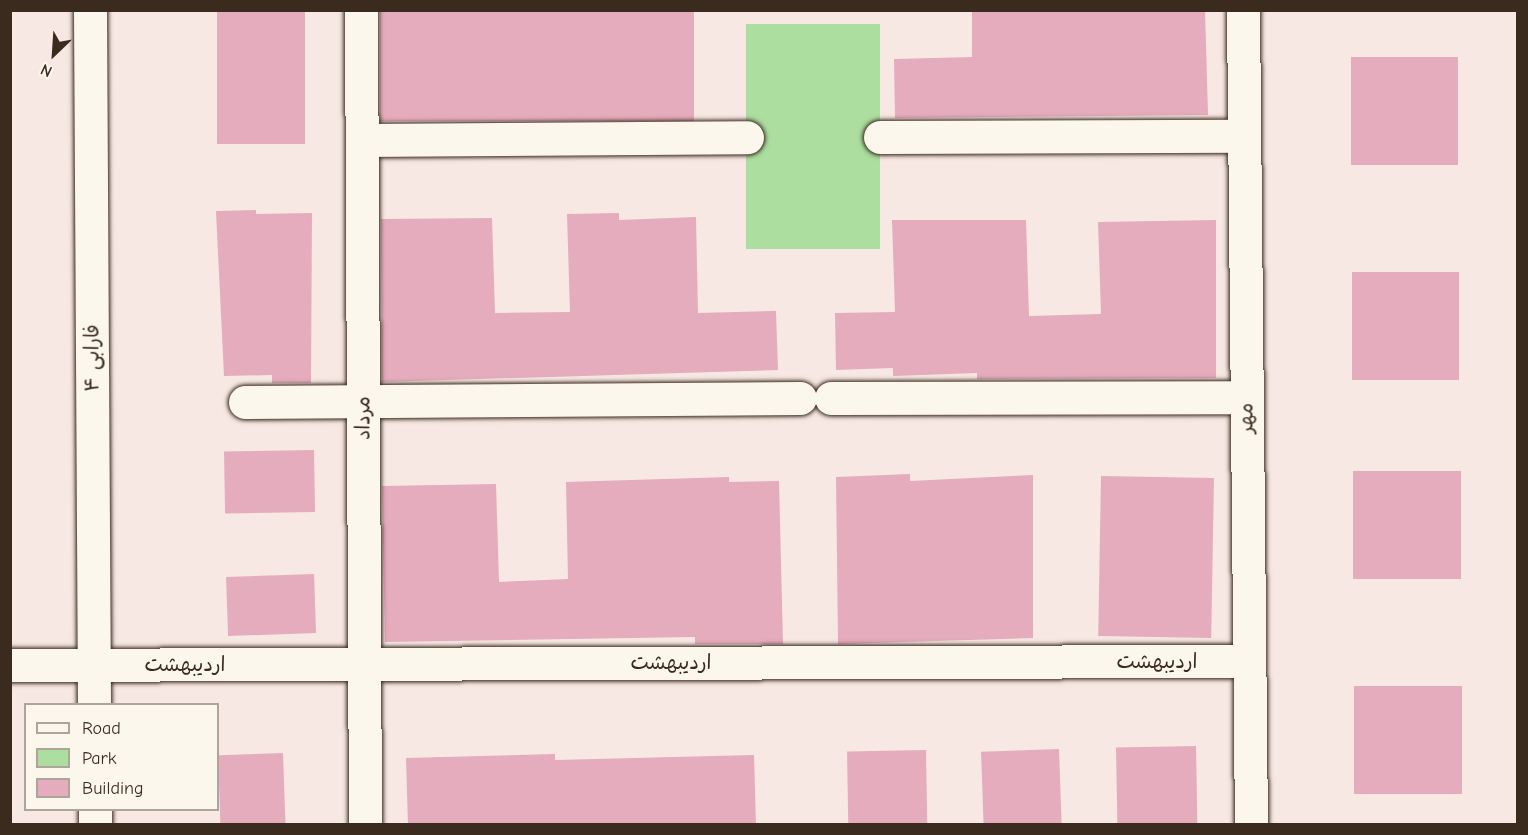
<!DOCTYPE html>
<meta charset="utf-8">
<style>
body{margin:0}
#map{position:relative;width:1528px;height:835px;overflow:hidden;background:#f7e8e3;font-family:"Comic Neue","Playpen Sans Arabic",sans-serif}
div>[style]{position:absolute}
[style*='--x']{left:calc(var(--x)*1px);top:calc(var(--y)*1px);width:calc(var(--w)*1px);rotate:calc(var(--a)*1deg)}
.green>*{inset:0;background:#abde9f;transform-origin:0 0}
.building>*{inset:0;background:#e5acbd;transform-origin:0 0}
.roads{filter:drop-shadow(0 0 2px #3b2a1e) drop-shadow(0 0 2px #3b2a1e)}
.minor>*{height:33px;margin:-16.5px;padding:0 16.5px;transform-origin:16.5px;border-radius:16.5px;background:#fbf7ec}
span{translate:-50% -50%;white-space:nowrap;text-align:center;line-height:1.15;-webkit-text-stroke:4.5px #fbf7ec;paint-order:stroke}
.street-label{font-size:20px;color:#3b2a1e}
.frame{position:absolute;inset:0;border:12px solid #3b2a1e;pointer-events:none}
.legend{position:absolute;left:24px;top:703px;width:195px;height:108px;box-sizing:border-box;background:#fbf7ec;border:2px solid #aea59a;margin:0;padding:8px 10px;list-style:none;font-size:18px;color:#3b2a1e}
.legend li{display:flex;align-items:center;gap:12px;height:30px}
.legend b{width:30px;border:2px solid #aea59a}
.north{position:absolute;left:24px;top:24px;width:60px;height:60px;-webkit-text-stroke:4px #fbf7ec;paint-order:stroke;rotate:205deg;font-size:16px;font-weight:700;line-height:24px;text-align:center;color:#3b2a1e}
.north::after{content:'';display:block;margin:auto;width:21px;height:27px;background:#3b2a1e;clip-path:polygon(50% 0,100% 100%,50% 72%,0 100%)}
</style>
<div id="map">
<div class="green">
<i style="left:880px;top:24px;width:225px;height:134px;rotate:90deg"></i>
</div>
<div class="building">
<i style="left:217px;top:10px;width:88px;height:134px"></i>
<i style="left:380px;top:10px;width:314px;height:111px"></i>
<i style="clip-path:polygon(972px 10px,1205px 10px,1208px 115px,895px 118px,894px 59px,972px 57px)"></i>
<i style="left:1351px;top:57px;width:107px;height:108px"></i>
<i style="clip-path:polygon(256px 210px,256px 214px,312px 213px,311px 383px,272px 383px,272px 375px,224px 376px,216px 211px)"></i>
<i style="clip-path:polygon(619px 213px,619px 220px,696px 217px,698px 313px,776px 311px,778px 370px,382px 382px,381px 219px,492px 218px,495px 313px,570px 312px,567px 214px)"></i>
<i style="clip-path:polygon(892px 220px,1026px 220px,1029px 316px,1101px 314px,1098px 222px,1216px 220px,1216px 378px,977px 379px,977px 373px,893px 376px,893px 368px,836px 370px,835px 313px,895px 312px)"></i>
<i style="left:1352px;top:272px;width:107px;height:108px"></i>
<i style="left:314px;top:450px;width:62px;height:90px;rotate:89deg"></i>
<i style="left:1353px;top:471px;width:108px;height:108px"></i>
<i style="clip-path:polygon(910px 474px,910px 481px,1033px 475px,1033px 638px,838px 644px,836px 477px)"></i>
<i style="left:1101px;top:476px;width:113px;height:160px;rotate:1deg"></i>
<i style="clip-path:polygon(729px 477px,729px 482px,779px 481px,783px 644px,695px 644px,695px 637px,385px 642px,382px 486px,496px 484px,499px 582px,568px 579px,566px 482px)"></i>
<i style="left:314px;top:574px;width:59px;height:88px;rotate:88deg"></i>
<i style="left:1462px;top:686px;width:108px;height:108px;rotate:90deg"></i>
<i style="left:1196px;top:746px;width:79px;height:80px;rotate:89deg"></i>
<i style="left:1059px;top:749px;width:76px;height:78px;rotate:88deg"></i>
<i style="left:926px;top:750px;width:75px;height:79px;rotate:89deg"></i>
<i style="left:283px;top:753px;width:72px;height:65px;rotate:88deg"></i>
<i style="clip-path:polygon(555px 754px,555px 760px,754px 755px,756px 825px,408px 825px,406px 758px)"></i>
</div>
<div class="roads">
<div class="minor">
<i style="--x:90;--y:10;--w:694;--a:89.67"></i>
<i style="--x:361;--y:10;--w:814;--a:89.72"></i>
<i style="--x:1243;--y:10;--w:814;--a:89.44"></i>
<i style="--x:880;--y:137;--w:364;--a:-0.2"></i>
<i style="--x:362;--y:140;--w:385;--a:-0.4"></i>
<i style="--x:831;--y:398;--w:415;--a:-0.1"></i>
<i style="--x:245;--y:402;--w:555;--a:-0.41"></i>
<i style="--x:10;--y:665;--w:1238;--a:-0.19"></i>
<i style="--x:95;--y:810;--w:14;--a:90"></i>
</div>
</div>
<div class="street-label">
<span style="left:92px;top:358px;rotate:-90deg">فارابی ۴</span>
<span style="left:363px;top:418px;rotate:-90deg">مرداد</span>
<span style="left:1246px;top:418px;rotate:-90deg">مهر</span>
<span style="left:1157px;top:661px">اردیبهشت</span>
<span style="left:671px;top:662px">اردیبهشت</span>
<span style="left:185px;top:664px">اردیبهشت</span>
</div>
<div class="frame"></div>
<ul class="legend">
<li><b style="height:8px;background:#fbf7ec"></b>Road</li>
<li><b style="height:16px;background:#abde9f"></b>Park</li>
<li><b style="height:16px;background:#e5acbd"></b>Building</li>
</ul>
<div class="north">N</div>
</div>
